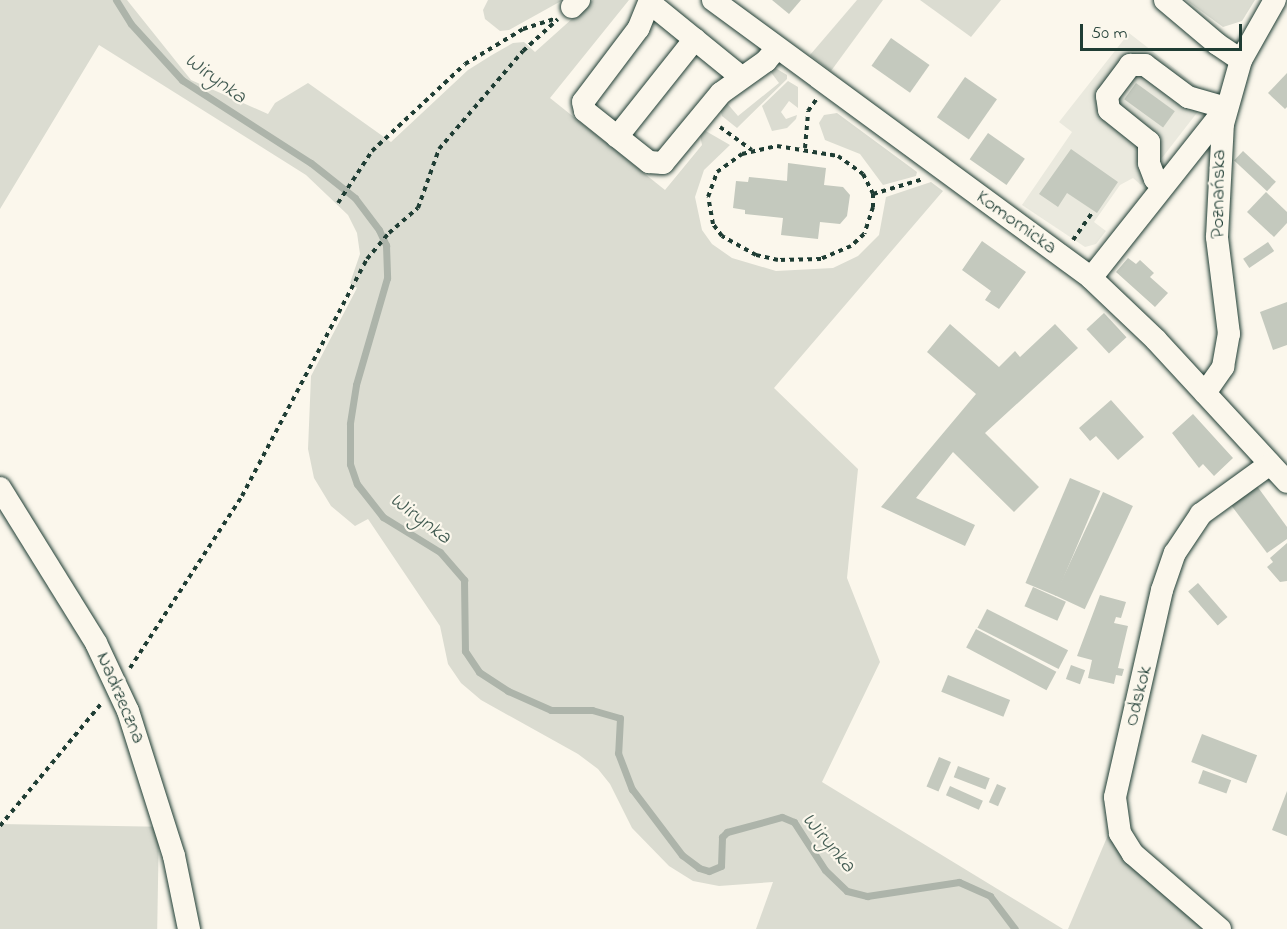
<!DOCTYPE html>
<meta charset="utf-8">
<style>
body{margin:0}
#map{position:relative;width:1287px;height:929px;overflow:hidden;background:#fbf7ec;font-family:"Indie Flower",sans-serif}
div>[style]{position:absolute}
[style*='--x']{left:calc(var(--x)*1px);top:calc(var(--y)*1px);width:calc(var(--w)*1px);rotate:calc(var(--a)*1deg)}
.built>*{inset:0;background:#eae9de}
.green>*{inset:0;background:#dbdcd1;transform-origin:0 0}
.stream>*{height:7px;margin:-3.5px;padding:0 3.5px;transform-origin:3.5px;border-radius:3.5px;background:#adb4aa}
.building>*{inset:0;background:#c4c9be;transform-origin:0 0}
.path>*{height:4px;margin-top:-2px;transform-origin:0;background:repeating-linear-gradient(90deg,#1f3d34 0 4.5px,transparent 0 9px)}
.roads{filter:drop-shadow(0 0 2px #1f3d34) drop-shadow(0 0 2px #1f3d34)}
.minor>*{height:22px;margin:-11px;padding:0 11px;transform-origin:11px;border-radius:11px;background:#fbf7ec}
span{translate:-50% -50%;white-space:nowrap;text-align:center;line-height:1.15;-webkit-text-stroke:4.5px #fbf7ec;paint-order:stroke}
.street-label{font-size:20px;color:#1f3d34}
.water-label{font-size:21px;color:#425b52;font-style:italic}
.scale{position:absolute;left:1080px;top:24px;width:162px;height:27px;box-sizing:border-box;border:3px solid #1f3d34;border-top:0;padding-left:8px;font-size:18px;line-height:21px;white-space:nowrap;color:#1f3d34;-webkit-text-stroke:4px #fbf7ec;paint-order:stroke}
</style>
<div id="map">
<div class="built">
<i style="clip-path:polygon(1129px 33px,1210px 96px,1141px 185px,1133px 178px,1120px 185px,1094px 222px,1106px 231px,1096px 244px,1085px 247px,1022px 205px,1072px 132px,1059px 122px)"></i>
</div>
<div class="green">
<i style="clip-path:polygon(0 0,127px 0,191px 80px,268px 114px,275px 103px,308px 83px,391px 142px,468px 70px,492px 55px,513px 43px,524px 42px,535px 52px,593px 0,629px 0,550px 98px,665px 190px,702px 145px,700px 135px,704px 130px,730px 145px,704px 170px,695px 197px,702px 230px,712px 244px,732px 258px,776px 271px,833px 268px,858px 256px,879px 235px,886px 197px,931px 182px,943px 191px,774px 388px,858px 469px,847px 578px,880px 662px,822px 782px,1063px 929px,756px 929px,773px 882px,719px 886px,693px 881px,669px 866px,632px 828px,610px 784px,598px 769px,578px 754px,481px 700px,461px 683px,448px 664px,440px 626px,368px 519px,355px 526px,331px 506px,314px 478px,308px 449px,311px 376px,357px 288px,350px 283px,360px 254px,357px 233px,348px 215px,306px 175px,99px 45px,0 209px)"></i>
<i style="clip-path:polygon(488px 0,563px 0,509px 30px,500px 31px,485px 19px,483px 10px)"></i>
<i style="clip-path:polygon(857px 0,883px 0,831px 71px,810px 55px)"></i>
<i style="clip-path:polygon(920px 0,1001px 0,971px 37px)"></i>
<i style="clip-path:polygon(1186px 0,1255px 0,1242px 21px,1223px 27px)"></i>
<i style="clip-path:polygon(772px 66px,787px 75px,787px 79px,737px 128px,722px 116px,720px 109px,726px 102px,738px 116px,779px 83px,770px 71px)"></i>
<i style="clip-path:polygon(788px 81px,798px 87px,798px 108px,789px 101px,781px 112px,786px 119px,797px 115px,796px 119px,787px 128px,772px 131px,762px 106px)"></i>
<i style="clip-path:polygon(837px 113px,917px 172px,916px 176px,883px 185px,860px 154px,825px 140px,819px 123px,824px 115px)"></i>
<i style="left:0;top:824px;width:159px;height:105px;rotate:1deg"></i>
<i style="clip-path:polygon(1108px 835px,1115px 837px,1211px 929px,1068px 929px)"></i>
</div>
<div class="stream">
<i style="--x:116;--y:0;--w:28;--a:58"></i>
<i style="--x:131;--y:24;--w:76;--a:47.7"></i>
<i style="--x:182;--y:80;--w:153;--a:32.8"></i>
<i style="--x:311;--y:163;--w:56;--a:38.5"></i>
<i style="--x:355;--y:198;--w:40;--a:53"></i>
<i style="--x:379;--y:230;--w:17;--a:65"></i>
<i style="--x:386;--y:245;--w:33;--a:88"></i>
<i style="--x:387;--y:278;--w:111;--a:106.2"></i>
<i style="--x:356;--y:385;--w:39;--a:99"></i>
<i style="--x:350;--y:424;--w:40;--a:90"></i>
<i style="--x:350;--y:464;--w:21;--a:71"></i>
<i style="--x:357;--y:484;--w:42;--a:51.8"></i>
<i style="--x:383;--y:517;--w:67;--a:31.6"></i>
<i style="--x:440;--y:552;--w:37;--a:49"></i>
<i style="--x:464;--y:580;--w:71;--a:89.2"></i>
<i style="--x:465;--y:651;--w:25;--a:56"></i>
<i style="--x:479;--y:672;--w:35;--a:33"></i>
<i style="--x:508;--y:691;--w:47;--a:23.8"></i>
<i style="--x:551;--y:710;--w:41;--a:0"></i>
<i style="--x:592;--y:710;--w:29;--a:16"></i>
<i style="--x:620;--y:718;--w:35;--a:93"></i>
<i style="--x:618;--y:753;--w:39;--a:69"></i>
<i style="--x:632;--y:789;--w:83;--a:52.9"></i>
<i style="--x:682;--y:855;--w:21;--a:37"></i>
<i style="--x:699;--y:868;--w:10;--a:17"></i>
<i style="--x:709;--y:871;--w:13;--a:-23"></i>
<i style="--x:721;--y:866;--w:29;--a:-88"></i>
<i style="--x:722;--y:837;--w:7;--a:-45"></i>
<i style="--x:727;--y:832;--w:57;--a:-15.3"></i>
<i style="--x:782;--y:817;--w:13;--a:23"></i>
<i style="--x:794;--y:822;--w:57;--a:57.1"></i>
<i style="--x:825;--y:870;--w:30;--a:44"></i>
<i style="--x:847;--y:891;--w:21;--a:14"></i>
<i style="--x:867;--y:896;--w:93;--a:-8.7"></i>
<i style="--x:959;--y:882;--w:34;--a:24"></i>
<i style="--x:990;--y:896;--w:41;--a:52.9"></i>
</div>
<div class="building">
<i style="clip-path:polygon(772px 0,801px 0,789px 14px)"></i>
<i style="left:891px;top:38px;width:47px;height:34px;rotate:35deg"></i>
<i style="clip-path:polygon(1287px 73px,1287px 107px,1285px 109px,1268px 93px)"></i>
<i style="left:965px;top:77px;width:39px;height:49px;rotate:35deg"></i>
<i style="left:1136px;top:83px;width:48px;height:20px;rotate:36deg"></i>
<i style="left:988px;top:133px;width:45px;height:32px;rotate:35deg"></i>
<i style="clip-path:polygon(1071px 149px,1118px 182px,1097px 213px,1067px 193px,1058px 207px,1039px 194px)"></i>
<i style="left:1243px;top:151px;width:45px;height:13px;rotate:43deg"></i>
<i style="clip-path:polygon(788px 163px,826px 168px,824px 185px,843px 187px,850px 195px,847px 216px,840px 224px,820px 222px,818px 239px,781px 235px,783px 218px,745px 214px,745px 210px,733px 208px,736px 181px,748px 182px,749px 177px,787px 181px)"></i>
<i style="clip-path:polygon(1266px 192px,1287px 212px,1287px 223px,1274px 237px,1247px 212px)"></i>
<i style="clip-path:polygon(982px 241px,1026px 272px,999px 309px,985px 300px,991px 291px,962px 270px)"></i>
<i style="left:1268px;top:242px;width:11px;height:30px;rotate:56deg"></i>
<i style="clip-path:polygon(1128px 258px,1136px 264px,1140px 260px,1154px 273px,1150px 277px,1168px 293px,1155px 307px,1116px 272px)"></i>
<i style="clip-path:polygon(1287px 302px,1287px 345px,1273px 350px,1260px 312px)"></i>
<i style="left:1104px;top:313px;width:33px;height:24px;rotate:47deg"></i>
<i style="clip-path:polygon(950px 324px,999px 367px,1015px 351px,1020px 357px,1055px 324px,1078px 348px,985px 433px,1039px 487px,1014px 512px,953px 452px,916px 498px,975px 525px,965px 546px,881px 507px,976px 394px,927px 352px)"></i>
<i style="clip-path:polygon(1111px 400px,1144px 437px,1118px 460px,1096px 436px,1090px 441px,1079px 428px)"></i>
<i style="clip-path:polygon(1193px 414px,1233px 458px,1214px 476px,1203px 464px,1199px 468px,1172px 433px)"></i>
<i style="left:1070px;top:478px;width:33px;height:114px;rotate:23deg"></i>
<i style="clip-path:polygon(1254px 482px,1287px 527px,1287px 539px,1267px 553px,1228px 501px)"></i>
<i style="left:1103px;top:492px;width:33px;height:114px;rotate:25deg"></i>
<i style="clip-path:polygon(1287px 543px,1287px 581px,1280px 582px,1267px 567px,1273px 562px,1270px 558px)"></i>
<i style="left:1198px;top:583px;width:45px;height:13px;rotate:49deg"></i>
<i style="left:1033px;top:587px;width:36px;height:21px;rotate:24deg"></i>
<i style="clip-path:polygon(1100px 595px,1126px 602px,1121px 618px,1116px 617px,1114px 623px,1128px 626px,1118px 668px,1124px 669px,1122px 676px,1116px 675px,1114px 684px,1088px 678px,1092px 660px,1077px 656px)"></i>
<i style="left:987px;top:609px;width:91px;height:21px;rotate:27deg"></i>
<i style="left:976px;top:629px;width:91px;height:21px;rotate:28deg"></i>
<i style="left:1071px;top:665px;width:15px;height:15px;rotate:20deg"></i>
<i style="left:948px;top:675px;width:67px;height:18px;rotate:22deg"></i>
<i style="left:1202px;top:734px;width:59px;height:30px;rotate:21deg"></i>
<i style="left:939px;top:757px;width:13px;height:32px;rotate:23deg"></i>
<i style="left:958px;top:766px;width:34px;height:12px;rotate:21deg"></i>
<i style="left:1203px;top:770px;width:30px;height:14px;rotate:20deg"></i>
<i style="left:997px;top:784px;width:10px;height:20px;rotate:24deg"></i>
<i style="left:950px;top:786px;width:36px;height:10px;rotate:24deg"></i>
<i style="clip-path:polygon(1287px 791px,1287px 836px,1272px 830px)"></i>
</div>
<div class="path">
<i style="--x:720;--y:127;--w:39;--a:36"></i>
<i style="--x:777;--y:146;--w:62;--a:9.3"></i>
<i style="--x:838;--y:156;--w:31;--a:36"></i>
<i style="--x:863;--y:174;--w:22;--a:63"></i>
<i style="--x:873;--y:194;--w:13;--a:90"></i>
<i style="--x:873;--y:207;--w:28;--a:108"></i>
<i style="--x:864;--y:234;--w:18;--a:137"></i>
<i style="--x:851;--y:246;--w:33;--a:157"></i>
<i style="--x:821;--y:259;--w:43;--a:178.7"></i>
<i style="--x:778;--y:260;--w:23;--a:-167"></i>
<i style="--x:756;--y:255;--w:39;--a:-151"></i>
<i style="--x:722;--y:236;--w:15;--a:-127"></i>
<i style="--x:713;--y:224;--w:27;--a:-100"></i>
<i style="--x:708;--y:197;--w:27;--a:-70"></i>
<i style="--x:717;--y:172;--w:31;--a:-36"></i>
<i style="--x:742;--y:154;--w:36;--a:-13"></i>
<i style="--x:805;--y:148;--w:37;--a:-85"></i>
<i style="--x:808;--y:111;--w:14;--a:-54"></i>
<i style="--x:873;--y:194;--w:52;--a:-16.7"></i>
<i style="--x:338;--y:203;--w:62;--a:-56.8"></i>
<i style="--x:372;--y:151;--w:127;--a:-43.1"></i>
<i style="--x:465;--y:64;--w:68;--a:-31.1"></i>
<i style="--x:523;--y:29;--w:33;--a:-18"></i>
<i style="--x:1073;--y:240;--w:35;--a:-55"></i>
<i style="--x:130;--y:668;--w:205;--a:-56.9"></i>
<i style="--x:242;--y:496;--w:268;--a:-62.2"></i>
<i style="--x:367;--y:259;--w:34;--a:-50"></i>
<i style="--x:389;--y:233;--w:38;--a:-41"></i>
<i style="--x:418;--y:208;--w:63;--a:-70.4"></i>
<i style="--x:439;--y:149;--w:129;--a:-49.4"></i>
<i style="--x:523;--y:51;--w:47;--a:-42.4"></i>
<i style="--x:0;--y:826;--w:158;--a:-50.4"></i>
</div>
<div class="roads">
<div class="minor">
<i style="--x:650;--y:0;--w:31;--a:112"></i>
<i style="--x:638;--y:29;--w:91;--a:127"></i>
<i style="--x:583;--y:102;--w:9;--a:77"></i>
<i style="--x:585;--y:111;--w:82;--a:38.6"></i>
<i style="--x:649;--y:162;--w:14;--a:4"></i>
<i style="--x:663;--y:163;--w:91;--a:-50.4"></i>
<i style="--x:721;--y:93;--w:55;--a:-35.4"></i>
<i style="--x:766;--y:61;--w:16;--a:-50"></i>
<i style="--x:713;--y:0;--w:469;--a:36.3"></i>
<i style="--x:1091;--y:278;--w:90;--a:43.6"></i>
<i style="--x:1156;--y:340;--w:193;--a:47.3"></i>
<i style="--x:1165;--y:0;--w:68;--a:40.2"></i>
<i style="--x:1217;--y:44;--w:29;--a:34"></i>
<i style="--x:650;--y:3;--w:117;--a:39.1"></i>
<i style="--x:572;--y:7;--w:10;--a:-45"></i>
<i style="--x:617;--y:137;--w:125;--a:-51.5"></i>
<i style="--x:1163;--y:185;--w:10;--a:-143"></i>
<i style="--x:1155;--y:179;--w:17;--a:-111"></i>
<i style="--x:1149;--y:163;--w:21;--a:-90"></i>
<i style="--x:1149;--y:142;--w:51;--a:-141.3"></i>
<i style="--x:1109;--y:110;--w:14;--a:-98"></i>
<i style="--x:1107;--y:96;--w:39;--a:-53"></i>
<i style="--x:1130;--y:65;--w:15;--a:0"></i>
<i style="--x:1145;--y:65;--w:54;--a:36.7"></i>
<i style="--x:1188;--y:97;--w:40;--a:16"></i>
<i style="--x:1091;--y:278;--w:216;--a:-51.6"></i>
<i style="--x:1205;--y:393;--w:32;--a:-55"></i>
<i style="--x:1223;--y:367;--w:34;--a:-80"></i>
<i style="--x:1229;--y:334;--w:98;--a:-97.1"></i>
<i style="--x:1217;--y:237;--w:113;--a:-87"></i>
<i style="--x:1223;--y:124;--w:66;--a:-74.3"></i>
<i style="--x:1241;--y:60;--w:69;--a:-60.5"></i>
<i style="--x:0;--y:488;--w:182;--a:58.2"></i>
<i style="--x:96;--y:643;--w:75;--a:64.8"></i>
<i style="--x:128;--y:711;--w:152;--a:72.4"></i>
<i style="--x:174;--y:856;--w:75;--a:78.4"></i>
<i style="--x:1220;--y:929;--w:115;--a:-139.2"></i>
<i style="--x:1133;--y:854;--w:25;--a:-122"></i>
<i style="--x:1120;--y:833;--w:36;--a:-98"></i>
<i style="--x:1115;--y:797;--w:212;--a:-77.2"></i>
<i style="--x:1162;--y:590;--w:39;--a:-71"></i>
<i style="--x:1175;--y:553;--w:47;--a:-56.3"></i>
<i style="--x:1201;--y:514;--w:85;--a:-35.9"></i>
</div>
</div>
<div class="street-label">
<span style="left:1219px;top:194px;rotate:-89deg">Poznańska</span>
<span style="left:1016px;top:223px;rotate:36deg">Komornicka</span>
<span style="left:1139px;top:696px;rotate:-76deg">Odskok</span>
<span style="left:120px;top:698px;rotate:67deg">Nadrzeczna</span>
</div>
<div class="water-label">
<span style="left:215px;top:79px;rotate:36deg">Wirynka</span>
<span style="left:420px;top:519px;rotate:37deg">Wirynka</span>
<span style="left:828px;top:843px;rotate:50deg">Wirynka</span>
</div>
<div class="scale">50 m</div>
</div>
